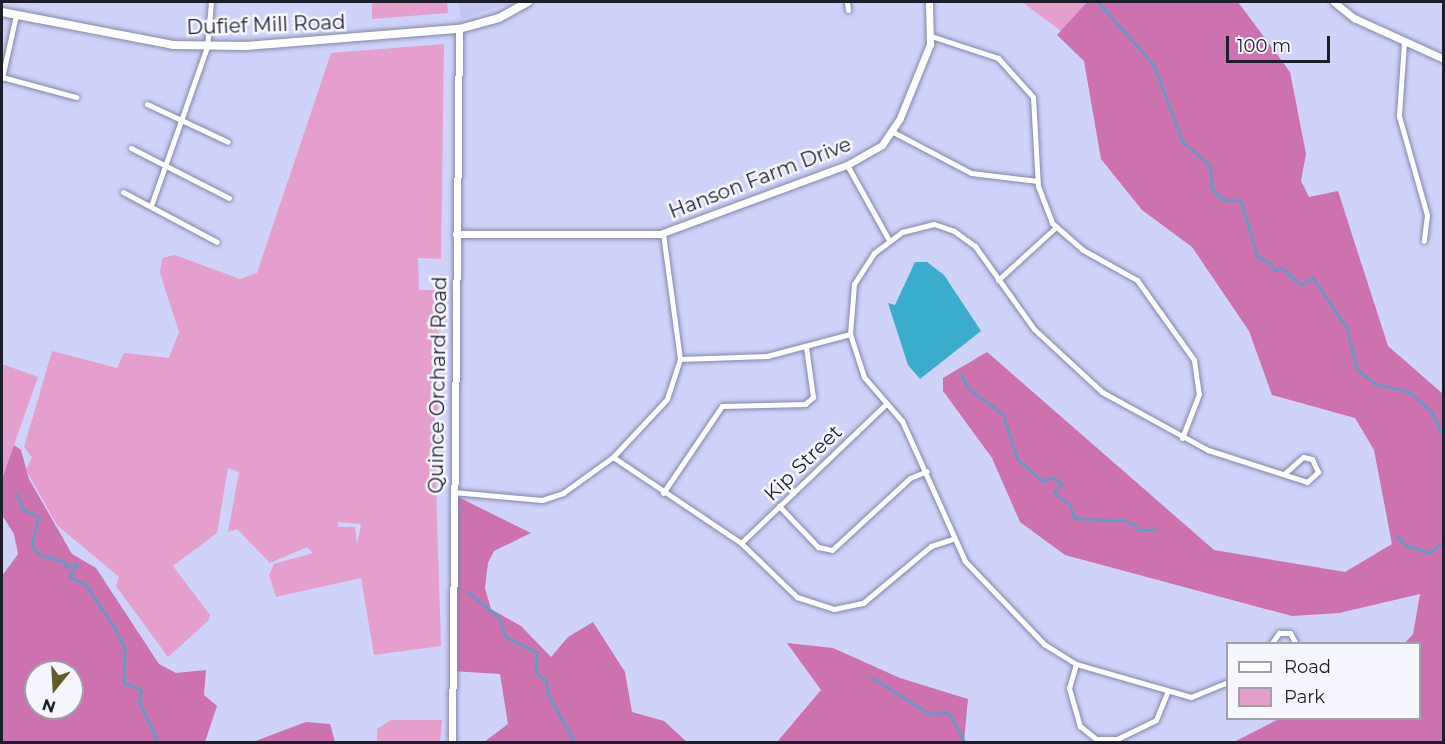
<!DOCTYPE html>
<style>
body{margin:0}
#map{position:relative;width:1445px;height:744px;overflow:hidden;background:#cfd3f9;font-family:Montserrat,sans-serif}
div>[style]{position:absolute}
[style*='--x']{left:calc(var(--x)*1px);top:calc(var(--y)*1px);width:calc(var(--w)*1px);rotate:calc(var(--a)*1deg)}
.built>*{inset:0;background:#c2c6f3}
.green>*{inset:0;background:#e49fcc}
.forest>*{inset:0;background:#cd71af}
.water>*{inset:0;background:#3aadcd}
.stream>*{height:2px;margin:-1px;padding:0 1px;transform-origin:1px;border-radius:1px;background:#3aadcd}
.roads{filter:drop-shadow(0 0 2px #8387a9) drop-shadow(0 0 2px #8387a9)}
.minor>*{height:5px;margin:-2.5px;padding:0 2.5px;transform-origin:2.5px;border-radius:2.5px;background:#fff}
.tertiary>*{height:7px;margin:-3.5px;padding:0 3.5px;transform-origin:3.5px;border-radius:3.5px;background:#fff}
.secondary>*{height:8px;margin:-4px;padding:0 4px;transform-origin:4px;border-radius:4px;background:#fff}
span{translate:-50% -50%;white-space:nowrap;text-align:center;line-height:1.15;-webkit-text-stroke:5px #f5f6fe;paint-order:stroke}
.street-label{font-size:20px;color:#1d1e2c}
.frame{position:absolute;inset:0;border:3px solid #1d1e2c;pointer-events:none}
.legend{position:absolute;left:1226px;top:642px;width:195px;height:78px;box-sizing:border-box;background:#f5f6fe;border:2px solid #9fa0aa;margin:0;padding:8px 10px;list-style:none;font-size:18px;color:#1d1e2c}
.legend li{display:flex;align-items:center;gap:12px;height:30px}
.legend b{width:30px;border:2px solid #9fa0aa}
.north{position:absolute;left:24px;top:660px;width:60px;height:60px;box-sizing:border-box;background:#f5f6fe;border:2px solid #9fa0aa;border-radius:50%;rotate:198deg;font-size:16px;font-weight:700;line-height:24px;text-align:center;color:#1d1e2c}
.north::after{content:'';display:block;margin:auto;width:21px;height:27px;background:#645c28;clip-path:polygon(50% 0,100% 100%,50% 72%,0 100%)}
.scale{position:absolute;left:1226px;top:36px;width:104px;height:27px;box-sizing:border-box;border:3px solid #1d1e2c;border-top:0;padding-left:8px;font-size:18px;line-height:21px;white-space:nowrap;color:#1d1e2c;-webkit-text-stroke:4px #f5f6fe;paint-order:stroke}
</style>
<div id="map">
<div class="built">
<i style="clip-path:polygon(458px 2px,514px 2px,461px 19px)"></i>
</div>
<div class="green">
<i style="clip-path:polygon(372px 2px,447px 2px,448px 13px,372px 19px)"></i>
<i style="clip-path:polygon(1022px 2px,1087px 2px,1061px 31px)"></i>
<i style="clip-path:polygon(evenodd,444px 44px,441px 259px,418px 258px,419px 290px,440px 290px,436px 486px,441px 646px,374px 655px,361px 578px,276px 597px,269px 575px,274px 564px,313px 553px,307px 547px,270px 563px,237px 529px,228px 532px,239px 472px,228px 468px,217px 533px,173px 566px,210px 615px,208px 621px,168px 657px,116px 586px,119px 577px,57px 525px,26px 470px,32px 457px,24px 447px,52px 351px,117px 368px,124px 353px,169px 358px,179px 332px,160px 273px,162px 258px,175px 255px,240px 279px,257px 273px,331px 53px,444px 44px,338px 522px,361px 524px,357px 545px,355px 527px,338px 527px,338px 522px)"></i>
<i style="clip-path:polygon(2px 364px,38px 377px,2px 479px)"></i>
<i style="clip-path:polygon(391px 720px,442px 720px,440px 742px,377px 742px,377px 729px)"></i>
</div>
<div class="forest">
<i style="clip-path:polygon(1087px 2px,1238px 2px,1290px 72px,1306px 154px,1301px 181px,1309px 197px,1338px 191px,1388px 346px,1443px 394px,1443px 742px,1234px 742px,1279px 719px,1420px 718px,1420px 644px,1405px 643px,1413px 634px,1420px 594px,1339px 613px,1292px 616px,1065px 555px,1020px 522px,992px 458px,943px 391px,943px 378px,987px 352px,1214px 550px,1345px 572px,1392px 544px,1374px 450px,1355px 418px,1272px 395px,1249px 331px,1192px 247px,1142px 210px,1101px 159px,1084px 61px,1057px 35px)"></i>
<i style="clip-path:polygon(evenodd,14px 445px,21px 450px,29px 479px,72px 554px,96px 568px,159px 664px,176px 673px,206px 670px,204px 695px,217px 706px,205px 742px,2px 742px,2px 576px,18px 554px,14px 534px,2px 515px,2px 479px,14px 445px,36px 672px,72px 672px,72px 708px,36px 708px,36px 672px)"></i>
<i style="clip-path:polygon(453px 489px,460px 498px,531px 533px,494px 551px,488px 563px,485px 588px,491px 609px,521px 626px,551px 657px,568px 637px,593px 622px,625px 672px,632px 712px,664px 721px,687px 742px,484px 742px,508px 724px,500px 674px,452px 671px)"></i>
<i style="clip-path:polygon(787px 643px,833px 648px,900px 678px,968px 699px,964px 742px,777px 742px,821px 690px)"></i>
<i style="clip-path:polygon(306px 722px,330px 724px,335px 742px,253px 742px)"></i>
</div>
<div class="water">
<i style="clip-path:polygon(915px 262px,927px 262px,944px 275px,981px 331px,920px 379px,908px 365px,888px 303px,895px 305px)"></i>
</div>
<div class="stream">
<i style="--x:1098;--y:2;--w:84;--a:48.4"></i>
<i style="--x:1154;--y:65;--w:82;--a:69.4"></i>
<i style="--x:1183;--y:142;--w:37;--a:41"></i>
<i style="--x:1211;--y:166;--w:23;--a:88"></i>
<i style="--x:1212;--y:189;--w:16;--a:45"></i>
<i style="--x:1223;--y:200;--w:18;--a:3"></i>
<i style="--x:1241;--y:201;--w:59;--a:73.4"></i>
<i style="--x:1258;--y:258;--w:14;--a:21"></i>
<i style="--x:1271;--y:263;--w:9;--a:63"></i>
<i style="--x:1275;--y:271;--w:8;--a:-23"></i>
<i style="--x:1282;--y:268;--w:25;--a:42"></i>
<i style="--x:1301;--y:285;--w:14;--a:-30"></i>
<i style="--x:1313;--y:278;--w:60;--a:55.8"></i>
<i style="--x:1347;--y:328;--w:42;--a:76.3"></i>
<i style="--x:1357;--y:369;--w:23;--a:40"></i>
<i style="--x:1375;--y:384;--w:35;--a:13"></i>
<i style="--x:1409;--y:392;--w:30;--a:41"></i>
<i style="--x:1432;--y:412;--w:30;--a:66"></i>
<i style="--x:961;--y:375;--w:17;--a:59"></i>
<i style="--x:970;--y:390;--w:41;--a:36"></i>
<i style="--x:1003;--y:414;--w:48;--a:71.9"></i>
<i style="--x:1018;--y:460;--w:32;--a:41"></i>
<i style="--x:1042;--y:481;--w:12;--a:-14"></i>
<i style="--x:1054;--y:478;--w:11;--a:41"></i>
<i style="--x:1062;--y:485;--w:11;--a:135"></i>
<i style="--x:1054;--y:493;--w:20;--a:37"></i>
<i style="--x:1070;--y:505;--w:15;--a:70"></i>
<i style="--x:1075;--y:519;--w:51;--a:2.2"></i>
<i style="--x:1126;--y:521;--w:17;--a:31"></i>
<i style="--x:1141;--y:530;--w:15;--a:0"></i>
<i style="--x:17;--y:494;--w:17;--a:69"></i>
<i style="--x:23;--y:510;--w:17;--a:24"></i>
<i style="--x:39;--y:517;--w:30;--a:104"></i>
<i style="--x:32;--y:546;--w:11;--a:52"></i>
<i style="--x:39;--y:555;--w:27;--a:15"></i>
<i style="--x:65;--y:562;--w:5;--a:79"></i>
<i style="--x:66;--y:567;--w:11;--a:-15"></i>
<i style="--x:77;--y:564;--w:15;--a:118"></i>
<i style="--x:70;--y:577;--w:18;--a:27"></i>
<i style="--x:86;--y:585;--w:50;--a:56.3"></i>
<i style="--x:114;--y:627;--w:24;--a:62"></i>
<i style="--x:125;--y:648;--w:35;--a:92"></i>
<i style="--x:124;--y:683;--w:19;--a:21"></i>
<i style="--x:142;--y:690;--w:11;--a:105"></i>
<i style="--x:139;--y:701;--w:45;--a:65.1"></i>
<i style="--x:1397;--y:536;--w:12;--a:48"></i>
<i style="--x:1405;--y:545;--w:26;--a:18"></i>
<i style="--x:1430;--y:553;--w:18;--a:-38"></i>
<i style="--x:468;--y:592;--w:40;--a:40"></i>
<i style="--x:499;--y:618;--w:20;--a:70"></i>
<i style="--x:506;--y:637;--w:35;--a:27"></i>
<i style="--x:537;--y:653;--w:20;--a:93"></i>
<i style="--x:536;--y:673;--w:14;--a:36"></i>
<i style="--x:547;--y:681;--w:14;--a:86"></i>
<i style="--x:548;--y:695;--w:54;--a:60.1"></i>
<i style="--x:871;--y:677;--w:69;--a:32.5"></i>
<i style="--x:929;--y:714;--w:20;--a:-3"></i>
<i style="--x:949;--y:713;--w:33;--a:61"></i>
</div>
<div class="roads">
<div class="minor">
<i style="--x:847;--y:2;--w:8;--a:83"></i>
<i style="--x:931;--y:36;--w:71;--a:18.2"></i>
<i style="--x:998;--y:58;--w:52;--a:48.1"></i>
<i style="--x:1033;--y:97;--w:89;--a:86.8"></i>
<i style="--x:1038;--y:186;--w:40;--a:69"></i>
<i style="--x:1052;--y:223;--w:41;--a:41.1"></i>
<i style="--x:1083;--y:250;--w:62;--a:29.1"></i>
<i style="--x:1137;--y:280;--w:98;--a:54.5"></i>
<i style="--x:1194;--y:360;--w:34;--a:82"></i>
<i style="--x:1199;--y:394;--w:47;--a:111.1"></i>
<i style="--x:1404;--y:42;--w:74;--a:93.9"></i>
<i style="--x:1399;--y:116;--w:103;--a:74.2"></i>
<i style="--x:1427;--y:215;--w:26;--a:97"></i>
<i style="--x:2;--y:77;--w:77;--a:15.1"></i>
<i style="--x:2;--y:78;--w:65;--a:-77.5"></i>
<i style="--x:147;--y:104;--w:89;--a:25.1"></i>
<i style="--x:893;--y:132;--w:88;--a:27.7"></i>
<i style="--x:971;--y:173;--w:67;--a:6.8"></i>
<i style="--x:131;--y:148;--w:110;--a:27"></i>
<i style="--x:847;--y:165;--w:86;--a:60.8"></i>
<i style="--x:123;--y:192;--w:106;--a:28"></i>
<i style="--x:152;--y:203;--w:165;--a:-70.6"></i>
<i style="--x:207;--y:47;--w:45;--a:-84.9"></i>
<i style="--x:998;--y:280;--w:79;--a:-42.4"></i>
<i style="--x:680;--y:359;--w:87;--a:-2"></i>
<i style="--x:767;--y:356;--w:86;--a:-14.8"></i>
<i style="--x:613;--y:457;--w:154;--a:33.9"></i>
<i style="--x:741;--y:543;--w:78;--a:44"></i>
<i style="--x:797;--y:597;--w:39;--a:18"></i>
<i style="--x:834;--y:609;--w:30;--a:-12"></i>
<i style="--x:863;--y:603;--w:89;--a:-40"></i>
<i style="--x:931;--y:546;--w:23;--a:-18"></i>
<i style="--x:453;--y:492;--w:89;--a:5.1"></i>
<i style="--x:542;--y:500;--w:22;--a:-18"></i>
<i style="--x:563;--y:493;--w:62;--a:-35.8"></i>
<i style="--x:613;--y:457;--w:79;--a:-47"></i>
<i style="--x:667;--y:399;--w:42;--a:-72"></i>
<i style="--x:680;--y:359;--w:126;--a:-97.7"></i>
<i style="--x:663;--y:493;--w:105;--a:-55.9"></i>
<i style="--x:722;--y:406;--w:83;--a:-1.4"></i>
<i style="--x:805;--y:404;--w:11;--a:-41"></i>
<i style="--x:813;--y:397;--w:50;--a:-98"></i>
<i style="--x:779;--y:506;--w:57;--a:46.4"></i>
<i style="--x:818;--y:547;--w:14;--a:12"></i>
<i style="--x:832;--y:550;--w:106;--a:-42.7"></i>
<i style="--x:910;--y:478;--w:18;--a:-22"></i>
<i style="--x:741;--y:543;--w:201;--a:-43.8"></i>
<i style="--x:1271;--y:644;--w:14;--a:-54"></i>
<i style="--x:1279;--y:633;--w:11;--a:0"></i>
<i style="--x:1290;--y:633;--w:13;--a:61"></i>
<i style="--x:1076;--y:664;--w:25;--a:106"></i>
<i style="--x:1069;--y:688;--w:40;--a:74"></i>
<i style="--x:1080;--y:726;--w:21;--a:39"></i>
<i style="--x:1096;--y:739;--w:21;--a:0"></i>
<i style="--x:1117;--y:739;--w:43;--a:-26"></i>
<i style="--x:1156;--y:720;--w:29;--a:-68"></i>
<i style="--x:1228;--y:682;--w:40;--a:158"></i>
<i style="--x:1191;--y:697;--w:120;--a:-164"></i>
<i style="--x:1076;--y:664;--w:38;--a:-148"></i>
<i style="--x:1044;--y:644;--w:115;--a:-133.6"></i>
<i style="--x:965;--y:561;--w:154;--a:-114.2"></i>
<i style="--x:902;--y:421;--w:58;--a:-130.8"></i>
<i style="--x:864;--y:377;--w:45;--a:-108"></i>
<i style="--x:850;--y:334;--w:50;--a:-85.4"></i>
<i style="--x:854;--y:284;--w:37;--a:-57"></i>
<i style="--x:874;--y:253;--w:35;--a:-37"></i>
<i style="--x:902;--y:232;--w:33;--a:-14"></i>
<i style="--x:934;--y:224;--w:21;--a:19"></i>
<i style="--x:954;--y:231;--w:26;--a:36"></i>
<i style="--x:975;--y:246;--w:102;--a:54.6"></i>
<i style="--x:1034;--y:329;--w:93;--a:42.8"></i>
<i style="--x:1102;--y:392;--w:121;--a:28.7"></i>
<i style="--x:1208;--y:450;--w:104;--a:17.9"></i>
<i style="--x:1307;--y:482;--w:15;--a:-42"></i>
<i style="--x:1318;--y:472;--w:14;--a:-115"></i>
<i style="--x:1312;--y:459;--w:9;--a:-167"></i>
<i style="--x:1303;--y:457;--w:25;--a:138"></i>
</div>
<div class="tertiary">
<i style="--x:1334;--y:2;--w:26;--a:39"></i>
<i style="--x:1354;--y:18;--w:99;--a:24.5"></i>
<i style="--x:456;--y:234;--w:204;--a:0"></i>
<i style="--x:660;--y:234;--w:199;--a:-20.3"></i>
<i style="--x:847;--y:165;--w:40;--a:-29.7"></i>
<i style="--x:882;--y:145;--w:32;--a:-56"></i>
<i style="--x:900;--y:118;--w:80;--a:-67.9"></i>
<i style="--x:930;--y:44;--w:42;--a:-91.4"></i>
<i style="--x:452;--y:742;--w:713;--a:-89.44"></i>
</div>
<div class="secondary">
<i style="--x:2;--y:12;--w:174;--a:10.9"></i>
<i style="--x:173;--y:45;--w:73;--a:0.8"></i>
<i style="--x:246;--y:46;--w:214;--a:-4.6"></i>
<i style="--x:459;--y:29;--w:41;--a:-15.4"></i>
<i style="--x:499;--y:18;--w:33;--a:-29"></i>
</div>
</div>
<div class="street-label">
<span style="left:266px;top:25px;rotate:-2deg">Dufief Mill Road</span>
<span style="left:760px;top:178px;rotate:-21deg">Hanson Farm Drive</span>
<span style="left:438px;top:385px;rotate:-89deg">Quince Orchard Road</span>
<span style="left:803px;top:463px;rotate:-44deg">Kip Street</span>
</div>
<div class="frame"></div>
<ul class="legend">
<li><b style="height:8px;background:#fff"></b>Road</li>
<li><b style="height:16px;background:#e49fcc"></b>Park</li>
</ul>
<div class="north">N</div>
<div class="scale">100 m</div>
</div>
